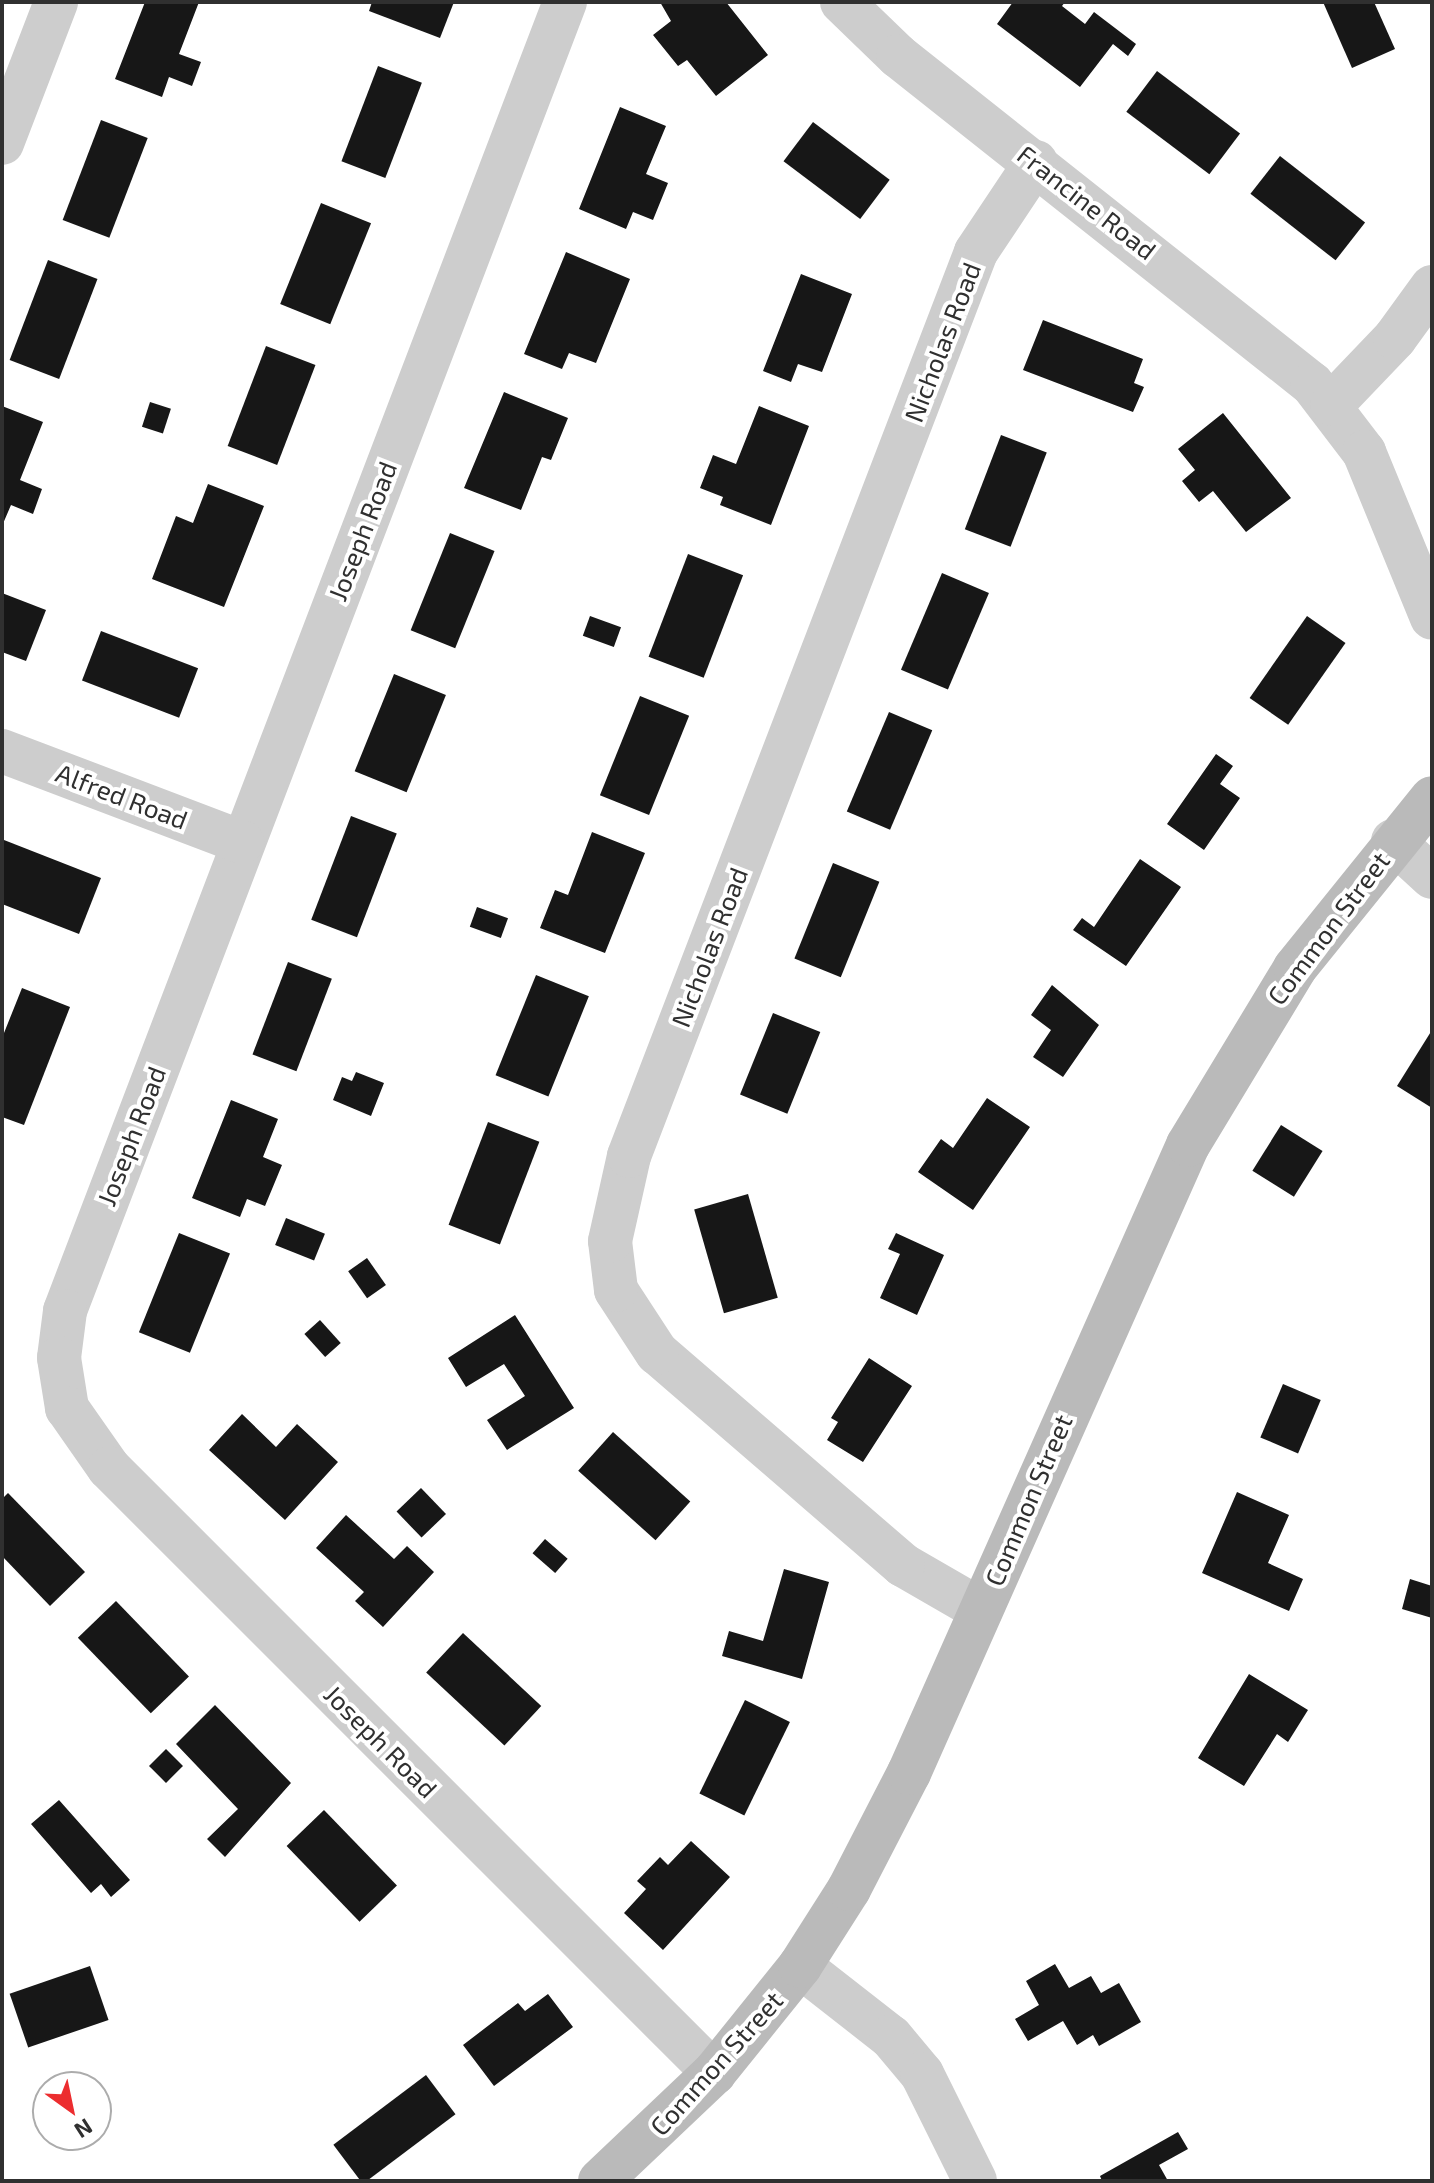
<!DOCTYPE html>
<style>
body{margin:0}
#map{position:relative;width:1434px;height:2183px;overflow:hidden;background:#fff;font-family:"Exo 2",sans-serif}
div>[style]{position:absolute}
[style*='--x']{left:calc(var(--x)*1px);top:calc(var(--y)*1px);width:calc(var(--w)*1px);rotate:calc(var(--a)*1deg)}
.building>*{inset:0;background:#171717;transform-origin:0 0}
.street>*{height:44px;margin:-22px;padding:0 22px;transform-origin:22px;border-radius:22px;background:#cdcdcd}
.secondary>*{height:44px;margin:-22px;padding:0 22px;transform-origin:22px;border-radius:22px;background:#bababa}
span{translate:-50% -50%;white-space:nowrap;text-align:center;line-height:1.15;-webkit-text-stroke:8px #fff;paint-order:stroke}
.street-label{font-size:26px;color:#303030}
.frame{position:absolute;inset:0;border:4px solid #303030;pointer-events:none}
.north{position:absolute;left:32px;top:2071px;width:80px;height:80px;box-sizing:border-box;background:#fff;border:2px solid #acacac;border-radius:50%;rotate:147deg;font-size:22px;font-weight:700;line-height:32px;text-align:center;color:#303030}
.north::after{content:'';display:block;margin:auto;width:28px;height:36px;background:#ec2d2f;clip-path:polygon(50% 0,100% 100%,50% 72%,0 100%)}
</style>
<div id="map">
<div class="building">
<i style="clip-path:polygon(145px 2px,199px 2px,179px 54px,201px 62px,192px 86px,169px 77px,162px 97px,115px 79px)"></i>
<i style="clip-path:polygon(372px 2px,454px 2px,440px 38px,369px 11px)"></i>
<i style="clip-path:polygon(726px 2px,768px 55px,716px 96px,687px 60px,678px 66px,653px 35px,671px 21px,660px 2px)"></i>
<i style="clip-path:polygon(1013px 2px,1065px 2px,1062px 6px,1085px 24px,1094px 12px,1136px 44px,1128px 56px,1113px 44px,1080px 87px,997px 24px)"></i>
<i style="clip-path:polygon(1323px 2px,1374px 2px,1395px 49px,1352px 68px)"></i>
<i style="left:378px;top:66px;width:47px;height:102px;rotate:21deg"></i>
<i style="left:1157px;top:71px;width:104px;height:51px;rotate:37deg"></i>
<i style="clip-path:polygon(620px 107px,666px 126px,646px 174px,668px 183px,653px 220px,633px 212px,626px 229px,579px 209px)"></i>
<i style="left:101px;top:120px;width:50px;height:107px;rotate:21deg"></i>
<i style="left:813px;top:122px;width:96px;height:49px;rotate:37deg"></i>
<i style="left:1280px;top:156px;width:108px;height:48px;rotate:38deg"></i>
<i style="left:321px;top:203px;width:54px;height:109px;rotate:22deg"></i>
<i style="clip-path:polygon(566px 252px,630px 279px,596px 363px,569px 353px,562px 369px,524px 354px)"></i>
<i style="left:48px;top:260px;width:53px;height:107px;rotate:21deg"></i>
<i style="clip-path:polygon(801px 274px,852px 294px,822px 372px,798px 364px,791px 382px,763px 371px)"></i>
<i style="clip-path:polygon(1043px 320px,1143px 359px,1134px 383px,1144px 387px,1133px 412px,1023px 370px)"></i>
<i style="left:266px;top:346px;width:53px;height:107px;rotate:21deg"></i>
<i style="clip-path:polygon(504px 392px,568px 418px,551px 460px,542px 457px,521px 510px,464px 488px)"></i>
<i style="left:150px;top:402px;width:22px;height:26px;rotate:18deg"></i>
<i style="clip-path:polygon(2px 406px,43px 422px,20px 480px,42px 489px,33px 514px,11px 505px,2px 526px)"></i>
<i style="clip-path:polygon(759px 406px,809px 426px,771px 525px,720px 505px,723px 497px,700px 488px,713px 455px,736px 464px)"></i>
<i style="clip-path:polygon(1223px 413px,1291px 498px,1246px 532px,1213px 491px,1199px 502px,1182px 481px,1195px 470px,1178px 449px)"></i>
<i style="left:1001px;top:435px;width:49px;height:101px;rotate:21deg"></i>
<i style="clip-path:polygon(208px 484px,264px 506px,224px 607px,152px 579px,176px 516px,193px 523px)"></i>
<i style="left:450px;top:533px;width:48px;height:105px;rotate:22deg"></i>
<i style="left:688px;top:554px;width:59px;height:110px;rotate:21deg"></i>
<i style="left:942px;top:573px;width:51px;height:105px;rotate:23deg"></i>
<i style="clip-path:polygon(2px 593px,46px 610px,26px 661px,2px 652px)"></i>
<i style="left:590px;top:616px;width:33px;height:21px;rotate:20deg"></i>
<i style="left:1307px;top:616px;width:47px;height:100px;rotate:35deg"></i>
<i style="left:101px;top:631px;width:104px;height:53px;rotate:21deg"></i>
<i style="left:394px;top:674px;width:56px;height:105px;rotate:22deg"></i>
<i style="left:640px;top:696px;width:53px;height:107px;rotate:22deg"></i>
<i style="left:889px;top:712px;width:47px;height:108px;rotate:23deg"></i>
<i style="clip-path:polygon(1216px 754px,1233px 766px,1220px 784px,1240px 798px,1204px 850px,1167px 824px)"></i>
<i style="left:351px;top:816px;width:49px;height:111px;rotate:21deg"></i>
<i style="clip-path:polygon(592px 832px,645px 853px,605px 953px,540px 928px,555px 890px,568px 895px)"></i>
<i style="clip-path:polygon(4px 840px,101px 878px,79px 934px,2px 904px)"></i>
<i style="clip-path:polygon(1140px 859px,1181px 887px,1126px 966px,1073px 930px,1082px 918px,1094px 927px)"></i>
<i style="left:833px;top:863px;width:50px;height:103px;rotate:22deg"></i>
<i style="left:477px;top:907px;width:33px;height:21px;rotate:20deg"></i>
<i style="left:288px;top:962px;width:47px;height:99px;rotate:21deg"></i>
<i style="left:536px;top:975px;width:57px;height:108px;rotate:22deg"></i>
<i style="clip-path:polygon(1052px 985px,1099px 1025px,1063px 1077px,1033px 1057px,1051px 1030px,1031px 1015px)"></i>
<i style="clip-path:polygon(22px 988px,70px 1007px,24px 1125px,2px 1117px,2px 1038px)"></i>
<i style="left:773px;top:1013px;width:51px;height:88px;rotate:22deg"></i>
<i style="clip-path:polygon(1432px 1030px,1432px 1108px,1397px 1086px)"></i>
<i style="clip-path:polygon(356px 1072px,384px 1083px,371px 1116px,333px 1100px,342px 1077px,352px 1081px)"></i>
<i style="clip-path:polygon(987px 1098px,1030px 1127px,973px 1210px,918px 1172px,941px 1139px,953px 1148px)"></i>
<i style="clip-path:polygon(231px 1100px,278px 1119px,263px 1157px,282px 1165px,265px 1206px,247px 1199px,240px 1217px,192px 1198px)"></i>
<i style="left:488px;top:1122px;width:55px;height:110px;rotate:21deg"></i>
<i style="left:1281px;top:1125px;width:49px;height:54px;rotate:32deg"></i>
<i style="left:748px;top:1194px;width:108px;height:56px;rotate:74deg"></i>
<i style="left:286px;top:1218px;width:42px;height:29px;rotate:22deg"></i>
<i style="left:179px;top:1233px;width:55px;height:107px;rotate:22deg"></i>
<i style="clip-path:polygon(896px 1233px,944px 1255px,917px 1315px,880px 1298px,900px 1254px,888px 1249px)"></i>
<i style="left:367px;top:1258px;width:33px;height:23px;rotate:55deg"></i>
<i style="clip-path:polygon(515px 1315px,574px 1408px,507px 1450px,487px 1420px,525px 1396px,504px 1364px,466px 1387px,448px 1358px)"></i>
<i style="left:320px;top:1320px;width:31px;height:21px;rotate:48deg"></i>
<i style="clip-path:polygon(869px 1358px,912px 1386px,863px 1462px,827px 1440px,838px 1422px,831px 1418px)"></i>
<i style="left:1283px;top:1384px;width:41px;height:58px;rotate:23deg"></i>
<i style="clip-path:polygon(242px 1414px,276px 1447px,297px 1424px,338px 1462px,285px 1520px,209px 1450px)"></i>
<i style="left:613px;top:1432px;width:104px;height:52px;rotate:42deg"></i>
<i style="left:421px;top:1488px;width:36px;height:34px;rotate:46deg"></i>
<i style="clip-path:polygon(1237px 1492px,1289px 1515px,1268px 1563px,1303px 1579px,1289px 1611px,1202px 1573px)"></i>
<i style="clip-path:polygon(8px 1493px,85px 1572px,50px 1606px,2px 1556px,2px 1499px)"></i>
<i style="clip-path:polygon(346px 1515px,394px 1559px,407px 1546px,434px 1572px,383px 1627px,355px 1601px,364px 1592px,316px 1548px)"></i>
<i style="left:545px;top:1539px;width:30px;height:19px;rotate:41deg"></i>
<i style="clip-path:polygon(784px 1569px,829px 1582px,802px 1679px,722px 1656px,729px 1631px,763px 1641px)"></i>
<i style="clip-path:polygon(1410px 1579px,1432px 1586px,1432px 1618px,1402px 1609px)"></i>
<i style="left:116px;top:1601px;width:105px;height:53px;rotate:46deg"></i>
<i style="left:463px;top:1633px;width:107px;height:54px;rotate:43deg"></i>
<i style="clip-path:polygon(1249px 1674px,1308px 1710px,1288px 1742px,1277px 1734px,1244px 1786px,1198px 1758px)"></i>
<i style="left:745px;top:1700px;width:50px;height:104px;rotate:26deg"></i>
<i style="clip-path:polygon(215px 1705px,291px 1783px,225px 1857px,207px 1839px,238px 1809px,176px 1744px)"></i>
<i style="left:166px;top:1749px;width:24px;height:24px;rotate:45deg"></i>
<i style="clip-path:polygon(59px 1800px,130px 1880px,111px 1897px,101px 1884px,91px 1893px,31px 1824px)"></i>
<i style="left:324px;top:1810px;width:105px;height:52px;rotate:46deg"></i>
<i style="clip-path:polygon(691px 1841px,730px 1877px,663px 1950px,624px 1913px,646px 1889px,637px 1881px,660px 1857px,668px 1865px)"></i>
<i style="clip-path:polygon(1055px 1964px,1069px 1988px,1091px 1976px,1101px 1993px,1119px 1983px,1141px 2022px,1099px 2046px,1093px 2035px,1077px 2045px,1063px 2021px,1028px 2041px,1015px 2019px,1039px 2005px,1026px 1981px)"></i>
<i style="left:90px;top:1966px;width:57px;height:85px;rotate:71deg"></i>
<i style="clip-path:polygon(548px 1994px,573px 2027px,494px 2086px,463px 2045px,518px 2003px,525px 2011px)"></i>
<i style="left:426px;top:2075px;width:49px;height:116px;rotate:53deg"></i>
<i style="clip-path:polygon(1178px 2132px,1188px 2149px,1159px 2165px,1168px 2181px,1102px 2181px,1100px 2176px)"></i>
</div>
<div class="street">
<i style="--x:565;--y:2;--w:1401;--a:110.91"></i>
<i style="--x:65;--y:1311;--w:47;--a:97.3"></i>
<i style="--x:59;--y:1358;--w:51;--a:80.9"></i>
<i style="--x:67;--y:1408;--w:73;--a:55"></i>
<i style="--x:109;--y:1468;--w:856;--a:45"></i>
<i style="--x:842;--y:2;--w:78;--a:44"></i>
<i style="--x:898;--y:56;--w:528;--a:38.39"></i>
<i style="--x:1312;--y:384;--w:86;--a:52.6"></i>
<i style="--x:1364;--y:452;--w:179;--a:67.7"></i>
<i style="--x:2;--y:143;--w:151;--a:-69"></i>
<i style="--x:1332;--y:404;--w:91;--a:-46.3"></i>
<i style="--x:1395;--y:338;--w:63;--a:-54"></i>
<i style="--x:2;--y:751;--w:257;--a:20.8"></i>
<i style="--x:1393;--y:841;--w:53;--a:42.7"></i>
<i style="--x:981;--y:1610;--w:90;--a:-150"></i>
<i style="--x:903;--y:1565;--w:325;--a:-139.2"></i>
<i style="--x:657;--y:1353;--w:75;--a:-123.1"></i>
<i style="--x:616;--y:1290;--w:49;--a:-97"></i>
<i style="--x:610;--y:1241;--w:87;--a:-77.4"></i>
<i style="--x:629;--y:1156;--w:968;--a:-69"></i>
<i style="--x:976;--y:252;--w:108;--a:-56.3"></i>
<i style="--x:800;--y:1966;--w:115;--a:38"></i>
<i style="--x:891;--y:2037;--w:48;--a:50"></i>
<i style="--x:922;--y:2074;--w:119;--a:63.6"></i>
</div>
<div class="secondary">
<i style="--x:600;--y:2181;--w:157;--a:-43.5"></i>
<i style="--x:714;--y:2073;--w:137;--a:-51.2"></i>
<i style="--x:800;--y:1966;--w:91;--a:-57.5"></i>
<i style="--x:849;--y:1889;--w:131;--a:-62.7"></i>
<i style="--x:909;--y:1773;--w:687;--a:-66.05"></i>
<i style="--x:1188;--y:1145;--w:207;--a:-58.8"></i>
<i style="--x:1295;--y:968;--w:218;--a:-51.1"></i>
</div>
<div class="street-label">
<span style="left:1087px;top:202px;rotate:38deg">Francine Road</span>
<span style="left:942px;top:342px;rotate:-69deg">Nicholas Road</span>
<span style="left:362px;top:531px;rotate:-69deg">Joseph Road</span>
<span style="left:122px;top:796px;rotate:21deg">Alfred Road</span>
<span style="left:1328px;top:928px;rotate:-53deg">Common Street</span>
<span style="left:709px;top:947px;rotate:-69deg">Nicholas Road</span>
<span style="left:131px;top:1136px;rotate:-69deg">Joseph Road</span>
<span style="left:1028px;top:1500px;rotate:-67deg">Common Street</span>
<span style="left:381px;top:1741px;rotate:45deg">Joseph Road</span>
<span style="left:716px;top:2063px;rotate:-48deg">Common Street</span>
</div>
<div class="frame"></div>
<div class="north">N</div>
</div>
